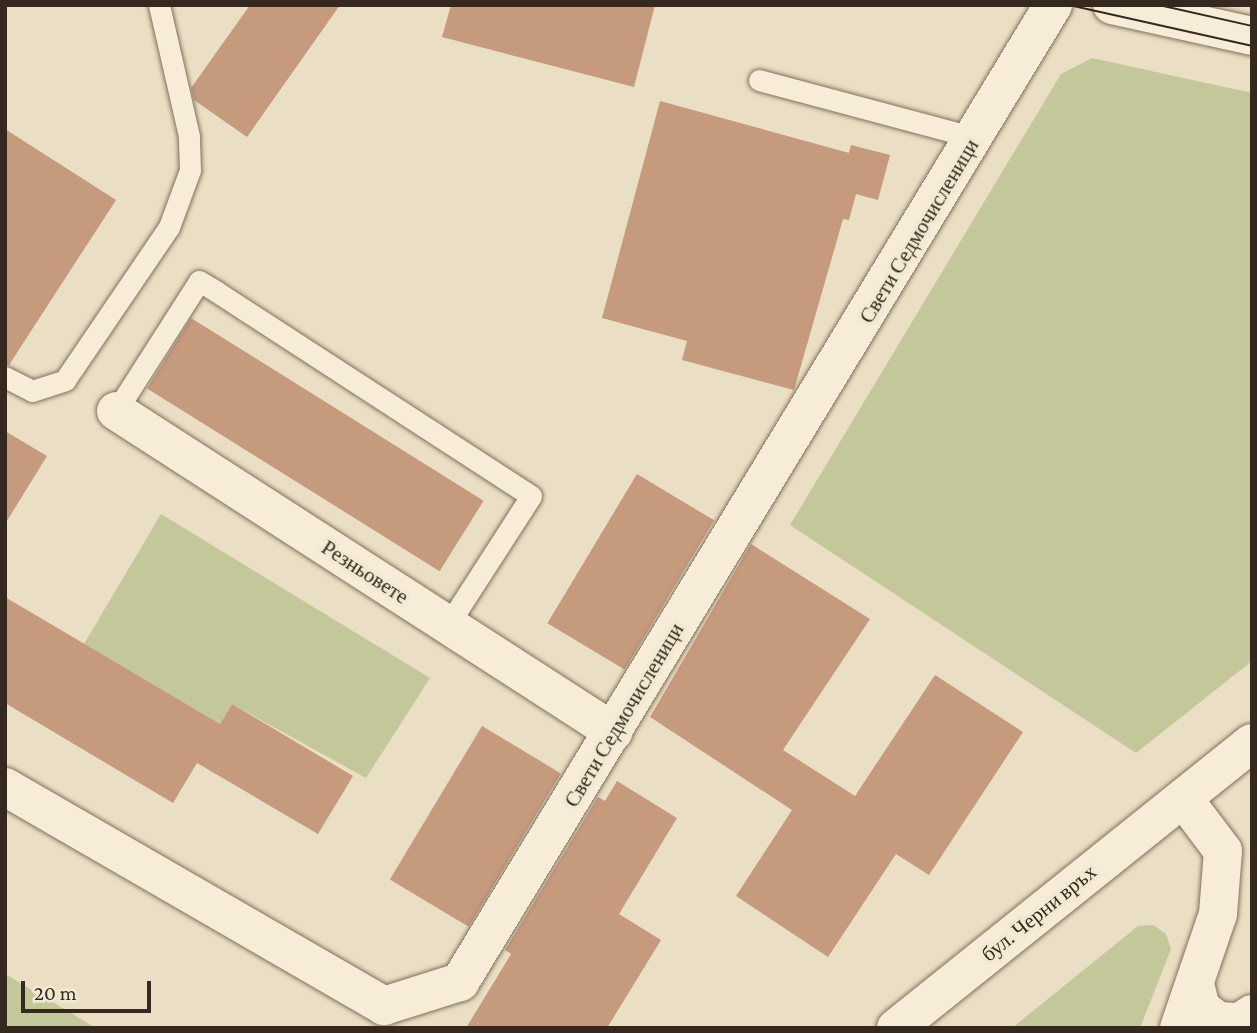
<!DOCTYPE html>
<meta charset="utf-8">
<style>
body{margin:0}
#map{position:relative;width:1257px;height:1033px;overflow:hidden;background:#eadec4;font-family:"Crimson Pro",serif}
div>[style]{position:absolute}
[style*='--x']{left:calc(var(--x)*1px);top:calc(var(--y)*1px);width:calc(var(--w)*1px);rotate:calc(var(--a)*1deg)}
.green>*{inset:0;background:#c3c799}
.building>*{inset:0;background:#c59a7d;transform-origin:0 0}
.roads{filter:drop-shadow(0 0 2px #83705c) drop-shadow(0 0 2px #83705c)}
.service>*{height:21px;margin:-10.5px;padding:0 10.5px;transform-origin:10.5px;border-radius:10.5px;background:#f6ecd7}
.minor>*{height:38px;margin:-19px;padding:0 19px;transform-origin:19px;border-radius:19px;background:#f6ecd7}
.tertiary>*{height:38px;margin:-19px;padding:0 19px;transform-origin:19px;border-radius:19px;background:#f6ecd7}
.secondary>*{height:38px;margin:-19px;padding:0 19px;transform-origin:19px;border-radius:19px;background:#f6ecd7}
.tram>*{height:2px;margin:-1px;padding:0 1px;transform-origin:1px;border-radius:1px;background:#35291f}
span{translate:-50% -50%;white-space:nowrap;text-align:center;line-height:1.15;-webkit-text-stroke:7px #f2e9d3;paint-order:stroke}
.street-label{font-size:21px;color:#35291f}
.frame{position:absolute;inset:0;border:7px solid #35291f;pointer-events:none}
.scale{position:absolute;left:21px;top:981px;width:130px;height:32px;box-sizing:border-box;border:4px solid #35291f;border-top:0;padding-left:9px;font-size:21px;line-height:24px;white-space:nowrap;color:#35291f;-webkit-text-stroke:5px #f2e9d3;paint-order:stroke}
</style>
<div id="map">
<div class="green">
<i style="clip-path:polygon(1092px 58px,1252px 93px,1252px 661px,1136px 753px,790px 525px,1061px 74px)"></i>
<i style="clip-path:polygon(161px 514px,430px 678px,366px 778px,232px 704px,220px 724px,84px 644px)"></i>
<i style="clip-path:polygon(1153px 925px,1166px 934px,1171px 949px,1140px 1028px,1012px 1028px,1138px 926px)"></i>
<i style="clip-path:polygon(5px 974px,96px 1028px,5px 1028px)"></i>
</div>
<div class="building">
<i style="clip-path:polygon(250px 5px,340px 5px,247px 137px,194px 100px,191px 88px)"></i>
<i style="clip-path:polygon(451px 5px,655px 5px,634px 87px,442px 37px)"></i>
<i style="clip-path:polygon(660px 101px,849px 153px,851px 145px,890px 155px,878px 200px,856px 194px,849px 220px,843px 219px,794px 390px,682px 360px,687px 341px,602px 318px)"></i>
<i style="clip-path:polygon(5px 129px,116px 200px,9px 365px,5px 364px)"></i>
<i style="left:191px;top:318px;width:345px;height:83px;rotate:32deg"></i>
<i style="clip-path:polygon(5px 431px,47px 456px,5px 524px)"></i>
<i style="left:637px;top:474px;width:90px;height:174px;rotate:31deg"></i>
<i style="clip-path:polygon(751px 544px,870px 619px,783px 750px,855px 796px,935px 675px,1023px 732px,929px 875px,896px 854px,828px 957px,736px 896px,792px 810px,650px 717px)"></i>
<i style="clip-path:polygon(5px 597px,220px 724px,232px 704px,353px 776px,318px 834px,197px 763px,173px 803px,5px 703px)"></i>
<i style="left:482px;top:726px;width:92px;height:179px;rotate:31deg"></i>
<i style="clip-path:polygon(617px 781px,677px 818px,619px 914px,661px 940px,607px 1028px,466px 1028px,511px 954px,505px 950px,598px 797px,605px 801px)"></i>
</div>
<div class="roads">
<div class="service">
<i style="--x:759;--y:80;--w:225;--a:15"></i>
<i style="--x:5;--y:377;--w:30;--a:27"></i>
<i style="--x:32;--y:391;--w:35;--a:-18"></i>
<i style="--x:65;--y:380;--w:185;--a:-55.8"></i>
<i style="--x:169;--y:227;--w:61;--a:-69.8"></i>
<i style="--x:190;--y:170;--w:34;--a:-92"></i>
<i style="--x:189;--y:136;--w:134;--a:-102.9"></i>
<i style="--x:116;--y:411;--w:154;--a:-57.4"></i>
<i style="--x:199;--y:281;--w:21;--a:31"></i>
<i style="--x:217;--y:292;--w:374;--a:33"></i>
<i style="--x:531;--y:496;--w:153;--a:122.8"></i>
</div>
<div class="minor">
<i style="--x:116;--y:411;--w:592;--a:32.8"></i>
<i style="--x:5;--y:787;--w:438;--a:30"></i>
<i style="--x:384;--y:1006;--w:80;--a:-17.5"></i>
<i style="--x:460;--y:982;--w:1143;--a:-58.74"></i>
<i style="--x:1196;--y:988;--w:21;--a:76"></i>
<i style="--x:1201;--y:1008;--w:21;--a:37"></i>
<i style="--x:1218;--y:1021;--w:22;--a:3"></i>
<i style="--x:1240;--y:1022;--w:14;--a:-34"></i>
<i style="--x:1179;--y:1028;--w:120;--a:-71.1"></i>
<i style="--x:1218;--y:914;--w:63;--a:-85.5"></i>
<i style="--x:1223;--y:851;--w:66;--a:-127"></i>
</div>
<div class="tertiary">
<i style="--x:1112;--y:5;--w:143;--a:12.5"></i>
</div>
<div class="secondary">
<i style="--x:896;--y:1028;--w:456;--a:-38.7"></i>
</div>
</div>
<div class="tram">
<i style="--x:1069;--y:5;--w:188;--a:12.6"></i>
<i style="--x:1159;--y:5;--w:95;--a:12.7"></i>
</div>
<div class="street-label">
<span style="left:919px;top:231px;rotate:-59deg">Свети Седмочисленици</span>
<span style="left:365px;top:572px;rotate:33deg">Резньовете</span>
<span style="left:624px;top:715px;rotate:-59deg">Свети Седмочисленици</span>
<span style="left:1039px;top:913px;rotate:-39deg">бул. Черни връх</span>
</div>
<div class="frame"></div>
<div class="scale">20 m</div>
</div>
